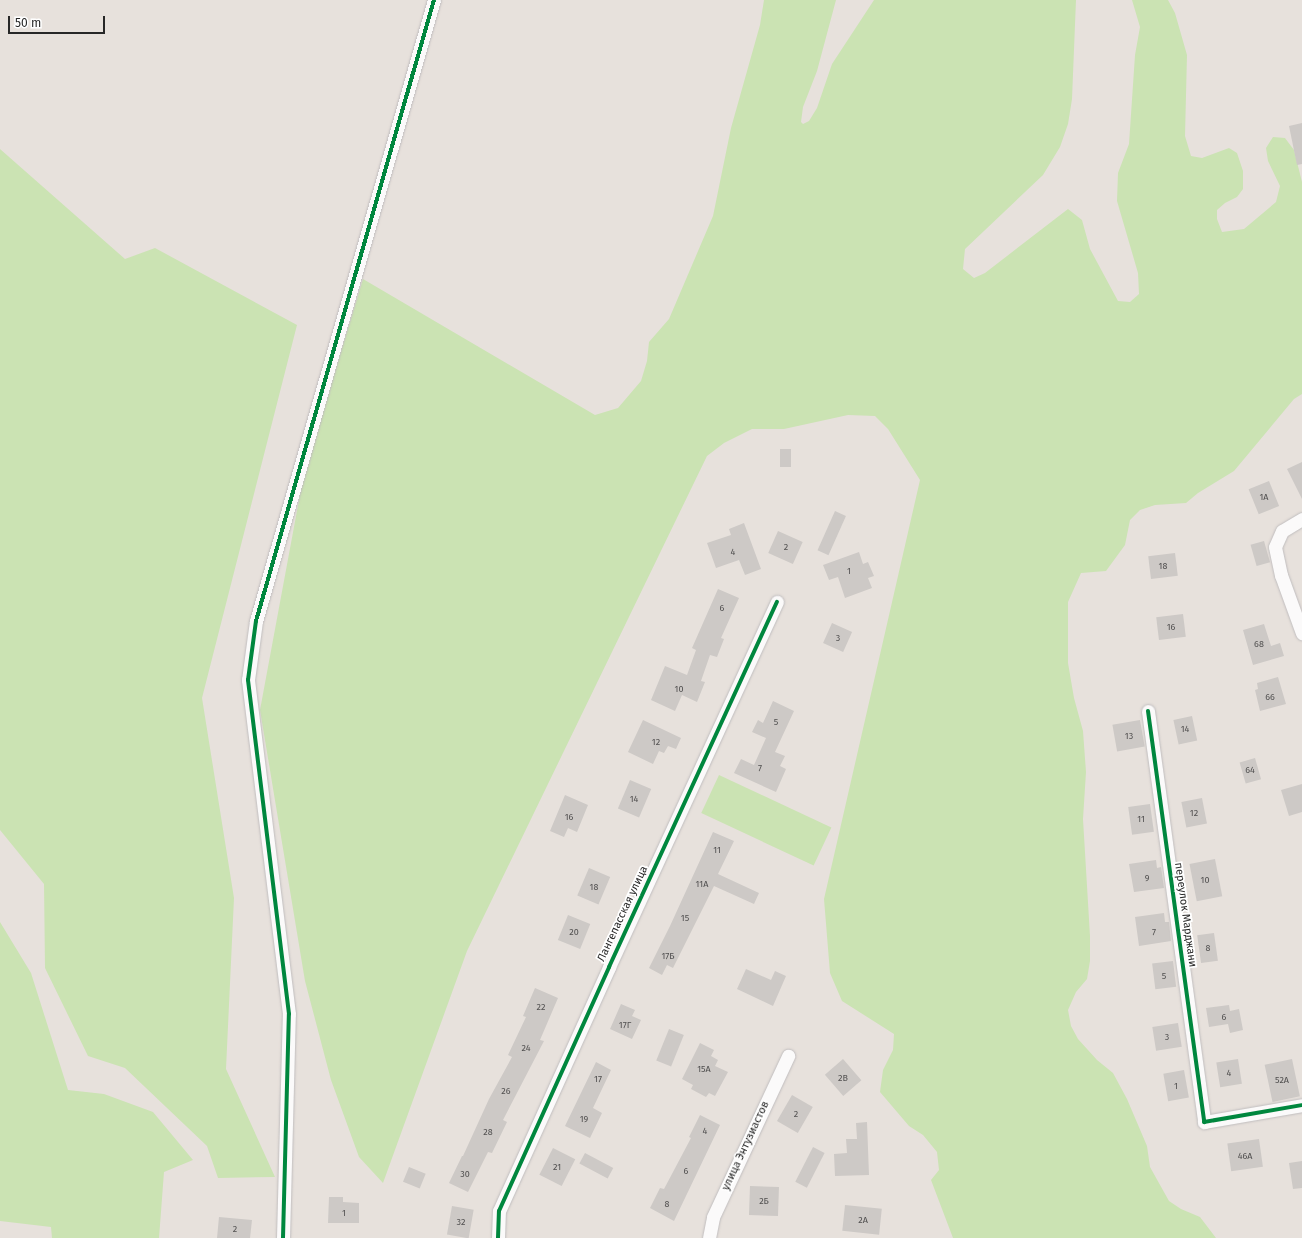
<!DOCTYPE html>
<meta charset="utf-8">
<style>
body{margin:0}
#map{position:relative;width:1302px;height:1238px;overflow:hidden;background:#e7e1dc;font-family:"Fira Sans",sans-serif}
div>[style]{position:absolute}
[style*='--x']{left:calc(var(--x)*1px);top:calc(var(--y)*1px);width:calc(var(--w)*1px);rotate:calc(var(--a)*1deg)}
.green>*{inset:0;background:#cbe3b3;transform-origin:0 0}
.building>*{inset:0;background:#cdc9c6;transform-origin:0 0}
.roads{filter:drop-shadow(0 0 1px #c0bdbe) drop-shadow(0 0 1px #c0bdbe)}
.minor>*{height:13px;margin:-6.5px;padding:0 6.5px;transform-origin:6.5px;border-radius:6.5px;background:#fbfafa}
.cycleway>*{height:4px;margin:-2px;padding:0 2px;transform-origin:2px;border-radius:2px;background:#00873e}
span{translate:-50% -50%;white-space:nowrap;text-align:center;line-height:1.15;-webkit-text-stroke:3.5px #fff;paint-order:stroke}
.number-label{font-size:9px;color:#515050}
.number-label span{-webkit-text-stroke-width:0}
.street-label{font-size:11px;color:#272727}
.scale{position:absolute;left:8px;top:16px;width:97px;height:18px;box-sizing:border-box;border:2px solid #272727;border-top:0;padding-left:5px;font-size:12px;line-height:14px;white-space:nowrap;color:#272727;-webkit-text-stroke:3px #fff;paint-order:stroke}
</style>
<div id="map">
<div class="green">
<i style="clip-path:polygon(764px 0,836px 0,817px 71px,803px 107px,801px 122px,803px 124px,809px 121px,817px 108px,832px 64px,874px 0,1076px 0,1072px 99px,1068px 124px,1060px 147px,1043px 175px,965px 249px,963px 269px,974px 278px,985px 273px,1068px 209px,1082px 220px,1090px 249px,1118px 301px,1130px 302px,1139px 294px,1138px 273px,1117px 201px,1118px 173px,1129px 144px,1135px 55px,1140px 27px,1132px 0,1168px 0,1175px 13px,1187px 55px,1185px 136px,1191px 156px,1202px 158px,1229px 148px,1237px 153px,1243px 171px,1243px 189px,1237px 197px,1225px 203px,1217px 210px,1217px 219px,1222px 232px,1244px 229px,1276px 202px,1280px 186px,1268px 161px,1266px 148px,1273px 137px,1285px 138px,1294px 150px,1302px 182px,1302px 394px,1294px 399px,1234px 471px,1198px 493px,1186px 503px,1155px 505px,1140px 510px,1130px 520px,1125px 545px,1106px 571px,1081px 573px,1068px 602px,1068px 663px,1074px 698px,1083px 731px,1086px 772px,1083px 819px,1090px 936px,1090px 961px,1087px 979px,1076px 992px,1068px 1010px,1071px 1026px,1078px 1039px,1097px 1060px,1113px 1073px,1127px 1099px,1147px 1146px,1150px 1167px,1169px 1201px,1181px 1209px,1200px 1217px,1216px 1238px,953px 1238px,931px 1180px,939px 1170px,937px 1152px,923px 1135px,909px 1126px,880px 1092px,883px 1070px,893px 1050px,894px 1034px,842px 1001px,830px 973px,824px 899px,920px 480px,888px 429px,875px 416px,848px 415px,784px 429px,752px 429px,724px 443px,707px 456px,467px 951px,383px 1183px,359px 1157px,331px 1080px,305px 981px,260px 710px,304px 473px,363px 279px,595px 415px,618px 408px,641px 381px,647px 361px,649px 342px,669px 319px,713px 216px,731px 128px,760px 25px)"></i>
<i style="clip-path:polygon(0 149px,125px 259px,155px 248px,297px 325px,202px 698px,234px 898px,226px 1069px,275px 1177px,218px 1178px,207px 1146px,125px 1068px,88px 1056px,45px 968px,44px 884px,0 830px)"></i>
<i style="left:719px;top:775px;width:124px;height:42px;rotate:25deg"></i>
<i style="clip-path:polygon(0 922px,31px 973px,68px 1090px,104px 1094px,153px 1112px,193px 1160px,164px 1172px,159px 1238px,52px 1238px,51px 1227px,0 1221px)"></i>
</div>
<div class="building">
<i style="clip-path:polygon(1302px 123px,1302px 164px,1297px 165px,1289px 126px)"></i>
<i style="left:780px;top:449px;width:11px;height:18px"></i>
<i style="clip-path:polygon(1302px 462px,1302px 499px,1287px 469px)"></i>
<i style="left:1269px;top:481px;width:27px;height:22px;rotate:68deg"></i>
<i style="left:835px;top:511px;width:12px;height:43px;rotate:24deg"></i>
<i style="clip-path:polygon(744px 523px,761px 569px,745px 575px,739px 560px,716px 568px,707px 543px,731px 535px,729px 529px)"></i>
<i style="left:778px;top:531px;width:27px;height:24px;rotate:24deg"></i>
<i style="left:1264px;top:541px;width:22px;height:14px;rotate:74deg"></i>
<i style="clip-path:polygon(859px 552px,863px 564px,868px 562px,874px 576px,868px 578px,872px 588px,845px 598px,838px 577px,829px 580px,823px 565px)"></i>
<i style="left:1175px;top:553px;width:23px;height:27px;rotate:83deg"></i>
<i style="clip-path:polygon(718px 589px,739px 598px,721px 638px,724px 639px,717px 657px,710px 655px,701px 681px,705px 682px,697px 702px,682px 695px,675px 711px,651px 700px,665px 666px,687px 675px,696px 650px,692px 648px)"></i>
<i style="left:1183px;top:614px;width:23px;height:27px;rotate:83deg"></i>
<i style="left:832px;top:623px;width:22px;height:22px;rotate:24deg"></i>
<i style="clip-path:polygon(1264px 624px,1271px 646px,1280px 643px,1284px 656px,1253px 665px,1243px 630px)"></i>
<i style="clip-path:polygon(1278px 677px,1286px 704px,1260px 711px,1255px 690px,1258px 689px,1257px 683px)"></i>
<i style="clip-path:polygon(773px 701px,794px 711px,775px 752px,785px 756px,780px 766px,786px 769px,776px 792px,734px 773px,741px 759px,754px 765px,766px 738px,752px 732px,758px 720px,763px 723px)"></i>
<i style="left:1192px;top:716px;width:25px;height:19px;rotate:78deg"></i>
<i style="clip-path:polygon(643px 720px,681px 738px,676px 749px,668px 746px,664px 753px,659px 751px,653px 764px,628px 752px)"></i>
<i style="left:1140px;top:720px;width:27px;height:28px;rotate:80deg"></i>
<i style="left:1255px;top:758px;width:22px;height:16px;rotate:74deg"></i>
<i style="left:630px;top:780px;width:23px;height:31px;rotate:23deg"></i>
<i style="clip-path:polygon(1302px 784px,1302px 812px,1289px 816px,1281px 790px)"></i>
<i style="clip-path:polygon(565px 795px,588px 805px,577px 832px,568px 828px,564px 837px,550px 831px)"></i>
<i style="left:1202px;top:798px;width:26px;height:21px;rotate:79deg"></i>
<i style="left:1150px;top:804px;width:28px;height:22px;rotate:82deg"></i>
<i style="clip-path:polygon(713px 832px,734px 841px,718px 874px,759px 893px,754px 904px,714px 886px,673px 968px,667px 965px,662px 975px,649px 968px,670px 926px)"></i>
<i style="left:1215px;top:859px;width:38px;height:26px;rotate:79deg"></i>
<i style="clip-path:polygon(1156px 860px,1157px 868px,1161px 867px,1164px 888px,1134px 892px,1129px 864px)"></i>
<i style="left:589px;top:868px;width:23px;height:30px;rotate:23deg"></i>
<i style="clip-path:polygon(1164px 913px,1165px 922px,1169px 922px,1171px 941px,1139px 946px,1135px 917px)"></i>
<i style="left:568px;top:915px;width:24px;height:27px;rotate:22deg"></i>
<i style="left:1214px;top:933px;width:28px;height:17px;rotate:82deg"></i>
<i style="left:1173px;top:961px;width:26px;height:21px;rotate:83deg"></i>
<i style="clip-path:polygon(746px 969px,771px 980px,775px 971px,786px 976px,773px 1006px,737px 989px)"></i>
<i style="clip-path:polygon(535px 988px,558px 998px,540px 1040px,544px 1041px,503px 1120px,507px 1122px,492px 1153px,488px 1152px,468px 1192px,449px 1183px,462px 1156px,463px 1156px,489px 1099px,512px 1057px,508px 1055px,526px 1017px,523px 1016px)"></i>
<i style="clip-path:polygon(621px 1004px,635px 1010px,632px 1016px,641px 1020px,632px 1039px,610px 1029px)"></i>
<i style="clip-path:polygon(1229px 1005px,1230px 1011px,1239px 1009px,1243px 1030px,1230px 1033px,1228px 1024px,1209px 1027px,1206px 1008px)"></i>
<i style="left:1178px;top:1023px;width:24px;height:26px;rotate:81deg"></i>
<i style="left:669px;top:1029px;width:16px;height:34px;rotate:22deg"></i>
<i style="clip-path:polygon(700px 1043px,714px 1050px,711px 1056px,718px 1060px,715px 1066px,728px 1072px,715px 1096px,709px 1093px,706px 1097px,691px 1089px,693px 1085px,682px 1079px)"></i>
<i style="left:843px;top:1059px;width:28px;height:24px;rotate:49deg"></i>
<i style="left:1238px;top:1059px;width:25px;height:22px;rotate:81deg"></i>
<i style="left:1292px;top:1059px;width:38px;height:28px;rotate:78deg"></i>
<i style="clip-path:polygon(596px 1062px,611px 1070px,593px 1108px,602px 1113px,590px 1138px,565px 1126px)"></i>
<i style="left:1184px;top:1070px;width:28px;height:21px;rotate:80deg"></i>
<i style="left:792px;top:1095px;width:24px;height:30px;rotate:30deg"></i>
<i style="clip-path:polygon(700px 1115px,720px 1125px,674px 1221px,650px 1208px,660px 1188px,664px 1189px,691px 1138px,689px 1137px)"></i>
<i style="clip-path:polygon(867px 1122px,869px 1175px,835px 1176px,834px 1154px,847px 1153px,846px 1139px,857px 1139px,856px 1123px)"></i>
<i style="left:1259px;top:1139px;width:28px;height:32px;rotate:82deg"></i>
<i style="left:813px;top:1147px;width:13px;height:39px;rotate:27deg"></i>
<i style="left:553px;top:1148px;width:25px;height:30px;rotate:27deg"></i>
<i style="left:585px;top:1153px;width:32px;height:12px;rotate:28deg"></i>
<i style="clip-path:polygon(1302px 1161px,1302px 1188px,1293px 1189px,1289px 1163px)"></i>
<i style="left:409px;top:1167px;width:18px;height:16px;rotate:22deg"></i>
<i style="left:750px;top:1186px;width:29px;height:29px;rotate:2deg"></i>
<i style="clip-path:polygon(329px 1197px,343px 1197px,343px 1202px,359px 1203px,359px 1223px,328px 1223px)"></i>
<i style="left:845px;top:1205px;width:37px;height:26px;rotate:6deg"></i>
<i style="left:452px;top:1206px;width:22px;height:29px;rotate:10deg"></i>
<i style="clip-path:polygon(219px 1217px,252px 1220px,250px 1238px,217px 1238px)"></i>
</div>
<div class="roads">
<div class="minor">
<i style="--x:1302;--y:519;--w:23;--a:149"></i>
<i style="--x:1282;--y:531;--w:17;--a:114"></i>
<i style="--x:1275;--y:547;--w:29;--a:78"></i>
<i style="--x:1281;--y:575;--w:62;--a:70.1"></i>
<i style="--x:1148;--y:711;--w:415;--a:82.2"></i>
<i style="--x:1204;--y:1122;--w:99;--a:-9.8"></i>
<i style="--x:283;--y:1238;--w:224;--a:-88.5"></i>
<i style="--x:289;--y:1014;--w:337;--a:-97"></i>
<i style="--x:248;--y:680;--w:60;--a:-82.3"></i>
<i style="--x:256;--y:621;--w:646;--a:-74.01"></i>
<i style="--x:498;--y:1238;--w:27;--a:-88"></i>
<i style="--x:499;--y:1211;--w:268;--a:-65.7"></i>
<i style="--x:609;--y:967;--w:402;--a:-65.3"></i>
<i style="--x:709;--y:1238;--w:21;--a:-79"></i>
<i style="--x:713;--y:1217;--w:178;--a:-65"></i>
</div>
</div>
<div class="cycleway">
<i style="--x:1148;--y:711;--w:415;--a:82.2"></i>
<i style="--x:1204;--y:1122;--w:99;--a:-9.8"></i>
<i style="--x:283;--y:1238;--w:224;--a:-88.5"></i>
<i style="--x:289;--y:1014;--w:337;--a:-97"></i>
<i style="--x:248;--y:680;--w:60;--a:-82.3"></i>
<i style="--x:256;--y:621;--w:646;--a:-74.01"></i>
<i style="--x:498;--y:1238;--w:27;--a:-88"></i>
<i style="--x:499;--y:1211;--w:268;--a:-65.7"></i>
<i style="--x:609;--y:967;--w:402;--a:-65.3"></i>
</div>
<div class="number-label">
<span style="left:1264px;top:497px">1А</span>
<span style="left:786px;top:547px">2</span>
<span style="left:733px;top:552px">4</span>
<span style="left:1163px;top:566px">18</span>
<span style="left:849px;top:571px">1</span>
<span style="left:722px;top:608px">6</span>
<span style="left:1171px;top:627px">16</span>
<span style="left:838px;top:638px">3</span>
<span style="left:1259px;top:644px">68</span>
<span style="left:679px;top:689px">10</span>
<span style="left:1270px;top:697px">66</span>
<span style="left:776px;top:722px">5</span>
<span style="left:1185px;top:729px">14</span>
<span style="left:1129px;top:736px">13</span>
<span style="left:656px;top:742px">12</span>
<span style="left:760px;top:768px">7</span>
<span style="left:1250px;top:770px">64</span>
<span style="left:634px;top:799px">14</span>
<span style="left:1194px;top:813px">12</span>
<span style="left:569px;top:817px">16</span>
<span style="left:1141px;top:819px">11</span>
<span style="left:717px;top:850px">11</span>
<span style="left:1147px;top:878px">9</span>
<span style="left:1205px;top:880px">10</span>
<span style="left:702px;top:884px">11А</span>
<span style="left:594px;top:887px">18</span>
<span style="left:685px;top:918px">15</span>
<span style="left:574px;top:932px">20</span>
<span style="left:1154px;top:932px">7</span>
<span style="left:1208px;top:948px">8</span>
<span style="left:668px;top:956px">17Б</span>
<span style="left:1164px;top:976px">5</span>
<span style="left:541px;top:1007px">22</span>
<span style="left:1224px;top:1017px">6</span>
<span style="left:625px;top:1025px">17Г</span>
<span style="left:1167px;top:1037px">3</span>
<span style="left:526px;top:1048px">24</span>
<span style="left:704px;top:1069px">15А</span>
<span style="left:1229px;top:1073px">4</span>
<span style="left:843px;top:1078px">2В</span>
<span style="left:598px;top:1079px">17</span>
<span style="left:1282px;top:1080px">52А</span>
<span style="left:1176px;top:1086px">1</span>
<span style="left:506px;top:1091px">26</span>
<span style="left:796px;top:1114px">2</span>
<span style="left:584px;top:1119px">19</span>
<span style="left:705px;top:1131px">4</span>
<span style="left:488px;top:1132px">28</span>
<span style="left:1245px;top:1156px">46А</span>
<span style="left:557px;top:1167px">21</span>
<span style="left:686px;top:1171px">6</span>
<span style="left:465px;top:1174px">30</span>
<span style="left:764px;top:1201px">2Б</span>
<span style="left:667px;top:1204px">8</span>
<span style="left:344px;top:1213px">1</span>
<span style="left:863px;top:1220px">2А</span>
<span style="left:461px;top:1222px">32</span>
<span style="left:235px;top:1229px">2</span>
</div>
<div class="street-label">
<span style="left:623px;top:914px;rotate:-65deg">Лангепасская улица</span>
<span style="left:1185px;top:915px;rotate:82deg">переулок Марджани</span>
<span style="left:746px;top:1146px;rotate:-65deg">улица Энтузиастов</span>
</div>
<div class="scale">50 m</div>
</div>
